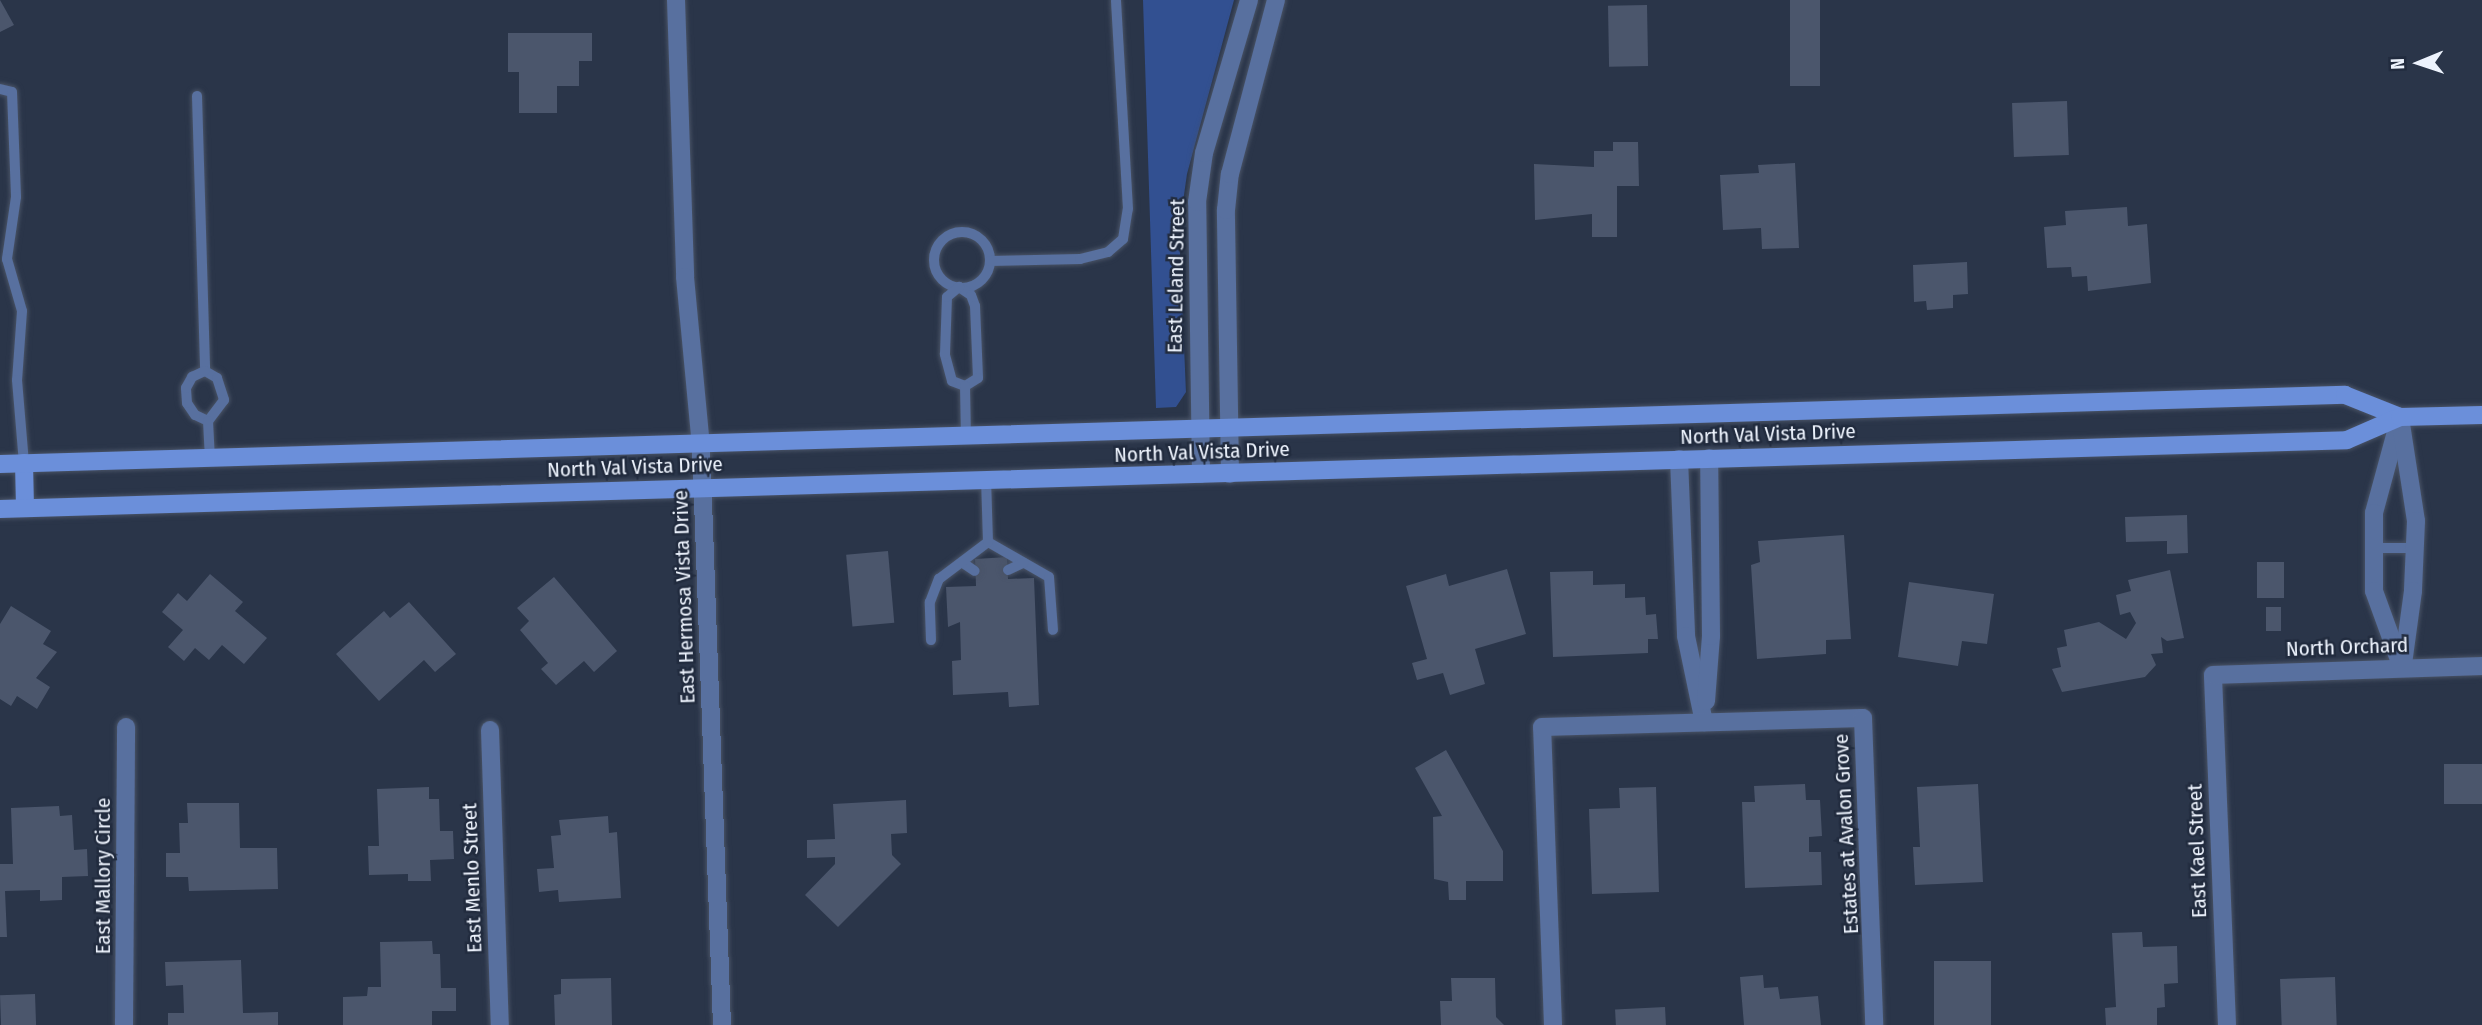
<!DOCTYPE html>
<style>
body{margin:0}
#map{position:relative;width:2482px;height:1025px;overflow:hidden;background:#2a3549;font-family:"Fira Sans Condensed",sans-serif}
div>[style]{position:absolute}
[style*='--x']{left:calc(var(--x)*1px);top:calc(var(--y)*1px);width:calc(var(--w)*1px);rotate:calc(var(--a)*1deg)}
.green>*{inset:0;background:#325091}
.building>*{inset:0;background:#4b566c;transform-origin:0 0}
.roads{filter:drop-shadow(0 0 2px #495366) drop-shadow(0 0 2px #495366)}
.service>*{height:10px;margin:-5px;padding:0 5px;transform-origin:5px;border-radius:5px;background:#58709f}
.service>.ring{margin:-5px;padding:0;box-sizing:content-box;background:none;border:10px solid #58709f;border-radius:50%}
.minor>*{height:18px;margin:-9px;padding:0 9px;transform-origin:9px;border-radius:9px;background:#58709f}
.secondary>*{height:18px;margin:-9px;padding:0 9px;transform-origin:9px;border-radius:9px;background:#6b8fda}
span{translate:-50% -50%;white-space:nowrap;text-align:center;line-height:1.15;-webkit-text-stroke:5px #212b3e;paint-order:stroke}
.street-label{font-size:21px;color:#edf3fd}
.north{position:absolute;left:2384px;top:28px;width:70px;height:70px;-webkit-text-stroke:5px #212b3e;paint-order:stroke;rotate:268deg;font-size:19px;font-weight:700;line-height:28px;text-align:center;color:#edf3fd}
.north::after{content:'';display:block;margin:auto;width:24px;height:32px;background:#edf3fd;clip-path:polygon(50% 0,100% 100%,50% 72%,0 100%)}
</style>
<div id="map">
<div class="green">
<i style="clip-path:polygon(1143px 0,1234px 0,1187px 174px,1179px 230px,1186px 392px,1176px 407px,1156px 408px)"></i>
</div>
<div class="building">
<i style="clip-path:polygon(0 0,14px 25px,0 32px)"></i>
<i style="left:1790px;top:0;width:30px;height:86px"></i>
<i style="left:1647px;top:5px;width:61px;height:39px;rotate:89deg"></i>
<i style="clip-path:polygon(508px 33px,592px 33px,592px 61px,579px 61px,579px 86px,557px 86px,557px 113px,519px 113px,519px 72px,508px 72px)"></i>
<i style="left:2067px;top:101px;width:54px;height:55px;rotate:88deg"></i>
<i style="clip-path:polygon(1613px 142px,1638px 142px,1639px 186px,1617px 186px,1617px 237px,1592px 237px,1592px 214px,1535px 220px,1534px 164px,1594px 167px,1594px 151px,1613px 151px)"></i>
<i style="clip-path:polygon(1795px 163px,1799px 248px,1762px 249px,1761px 228px,1723px 230px,1720px 175px,1759px 173px,1758px 165px)"></i>
<i style="clip-path:polygon(2127px 207px,2128px 226px,2147px 224px,2151px 283px,2088px 291px,2087px 276px,2072px 277px,2071px 267px,2047px 268px,2044px 227px,2066px 225px,2065px 211px)"></i>
<i style="clip-path:polygon(1967px 262px,1968px 294px,1953px 295px,1953px 308px,1927px 310px,1926px 301px,1914px 302px,1913px 265px)"></i>
<i style="clip-path:polygon(2187px 515px,2188px 553px,2167px 554px,2167px 541px,2126px 542px,2125px 517px)"></i>
<i style="clip-path:polygon(1844px 535px,1851px 639px,1826px 640px,1826px 654px,1757px 659px,1751px 565px,1760px 562px,1758px 541px)"></i>
<i style="left:888px;top:551px;width:72px;height:42px;rotate:85deg"></i>
<i style="clip-path:polygon(1007px 557px,1008px 579px,1034px 578px,1039px 705px,1009px 707px,1008px 692px,953px 695px,952px 661px,961px 660px,960px 622px,948px 627px,946px 587px,976px 586px,975px 559px)"></i>
<i style="left:2257px;top:562px;width:27px;height:36px"></i>
<i style="clip-path:polygon(1507px 569px,1526px 634px,1475px 649px,1485px 684px,1450px 695px,1443px 673px,1417px 680px,1412px 663px,1427px 659px,1406px 586px,1446px 574px,1449px 586px)"></i>
<i style="clip-path:polygon(2170px 570px,2184px 638px,2167px 641px,2161px 637px,2163px 653px,2151px 654px,2156px 665px,2145px 677px,2062px 692px,2052px 669px,2061px 667px,2057px 648px,2067px 646px,2064px 630px,2099px 622px,2126px 639px,2136px 623px,2130px 612px,2120px 615px,2116px 595px,2131px 591px,2128px 580px)"></i>
<i style="clip-path:polygon(1593px 571px,1593px 585px,1625px 584px,1625px 598px,1645px 597px,1646px 615px,1656px 614px,1658px 639px,1648px 639px,1648px 653px,1553px 657px,1550px 572px)"></i>
<i style="clip-path:polygon(210px 574px,243px 602px,235px 611px,267px 638px,244px 664px,222px 645px,209px 660px,195px 648px,184px 661px,168px 647px,183px 630px,162px 612px,178px 593px,187px 601px)"></i>
<i style="clip-path:polygon(554px 577px,617px 651px,594px 672px,584px 661px,556px 685px,541px 669px,548px 663px,520px 630px,529px 621px,517px 608px)"></i>
<i style="clip-path:polygon(1909px 582px,1994px 594px,1987px 644px,1962px 641px,1958px 666px,1898px 657px)"></i>
<i style="clip-path:polygon(409px 602px,456px 654px,435px 672px,424px 660px,379px 701px,336px 654px,384px 611px,390px 618px)"></i>
<i style="clip-path:polygon(11px 606px,51px 631px,43px 644px,57px 652px,36px 678px,50px 687px,37px 709px,17px 696px,11px 706px,0 699px,0 624px)"></i>
<i style="left:2266px;top:607px;width:15px;height:24px"></i>
<i style="clip-path:polygon(1446px 750px,1503px 851px,1503px 881px,1466px 881px,1466px 900px,1449px 900px,1448px 882px,1434px 879px,1433px 817px,1442px 816px,1415px 768px)"></i>
<i style="left:2482px;top:764px;width:40px;height:38px;rotate:90deg"></i>
<i style="clip-path:polygon(1805px 784px,1806px 800px,1820px 800px,1822px 836px,1809px 837px,1809px 852px,1821px 852px,1822px 885px,1745px 888px,1742px 802px,1755px 802px,1754px 786px)"></i>
<i style="clip-path:polygon(1978px 784px,1983px 882px,1915px 885px,1913px 847px,1920px 847px,1917px 787px)"></i>
<i style="clip-path:polygon(429px 787px,429px 799px,439px 799px,440px 831px,453px 831px,454px 859px,430px 860px,431px 881px,408px 881px,408px 874px,369px 875px,368px 846px,379px 846px,377px 789px)"></i>
<i style="clip-path:polygon(1656px 787px,1659px 892px,1592px 894px,1589px 809px,1620px 808px,1619px 788px)"></i>
<i style="clip-path:polygon(906px 800px,907px 833px,891px 834px,892px 855px,901px 864px,838px 927px,805px 895px,835px 864px,835px 857px,807px 858px,807px 840px,835px 839px,833px 804px)"></i>
<i style="clip-path:polygon(187px 803px,239px 803px,240px 848px,277px 848px,278px 889px,189px 891px,188px 877px,166px 877px,166px 853px,180px 853px,179px 823px,188px 823px)"></i>
<i style="clip-path:polygon(59px 806px,60px 816px,72px 815px,74px 850px,87px 849px,88px 876px,62px 877px,62px 900px,40px 901px,40px 890px,5px 891px,7px 937px,0 937px,0 864px,13px 864px,11px 808px)"></i>
<i style="clip-path:polygon(608px 816px,609px 833px,617px 832px,621px 898px,559px 902px,558px 890px,539px 892px,537px 869px,554px 868px,551px 836px,561px 835px,559px 820px)"></i>
<i style="clip-path:polygon(2142px 932px,2143px 947px,2177px 946px,2178px 983px,2164px 984px,2165px 1007px,2157px 1008px,2157px 1025px,2106px 1025px,2105px 1008px,2116px 1007px,2112px 933px)"></i>
<i style="clip-path:polygon(432px 941px,433px 954px,440px 954px,441px 988px,456px 988px,456px 1011px,432px 1011px,432px 1025px,343px 1025px,343px 997px,367px 996px,368px 987px,381px 987px,380px 942px)"></i>
<i style="clip-path:polygon(241px 960px,243px 1013px,278px 1012px,278px 1025px,168px 1025px,168px 1013px,184px 1013px,183px 985px,166px 986px,165px 962px)"></i>
<i style="left:1934px;top:961px;width:57px;height:64px"></i>
<i style="clip-path:polygon(1763px 975px,1764px 988px,1778px 987px,1780px 999px,1818px 996px,1821px 1025px,1744px 1025px,1740px 977px)"></i>
<i style="left:2335px;top:977px;width:48px;height:55px;rotate:88deg"></i>
<i style="clip-path:polygon(611px 978px,612px 1025px,555px 1025px,554px 995px,561px 994px,561px 979px)"></i>
<i style="clip-path:polygon(1451px 978px,1495px 978px,1496px 1017px,1504px 1025px,1441px 1025px,1440px 1001px,1452px 1001px)"></i>
<i style="left:35px;top:994px;width:31px;height:35px;rotate:88deg"></i>
<i style="left:1665px;top:1007px;width:18px;height:50px;rotate:87deg"></i>
</div>
<div class="roads">
<div class="service">
<i style="--x:0;--y:89;--w:12;--a:14"></i>
<i style="--x:12;--y:92;--w:105;--a:87.8"></i>
<i style="--x:16;--y:197;--w:63;--a:98.3"></i>
<i style="--x:7;--y:259;--w:54;--a:73.9"></i>
<i style="--x:22;--y:311;--w:69;--a:94.1"></i>
<i style="--x:17;--y:380;--w:83;--a:85.2"></i>
<i style="--x:197;--y:96;--w:275;--a:88.3"></i>
<i class="ring" style="left:934px;top:232px;width:46px;height:46px"></i>
<i style="--x:990;--y:261;--w:90;--a:-1.3"></i>
<i style="--x:1080;--y:259;--w:29;--a:-14"></i>
<i style="--x:1108;--y:252;--w:20;--a:-41"></i>
<i style="--x:1123;--y:239;--w:30;--a:-81"></i>
<i style="--x:1128;--y:209;--w:209;--a:-93.3"></i>
<i style="--x:959;--y:287;--w:14;--a:34"></i>
<i style="--x:971;--y:295;--w:12;--a:70"></i>
<i style="--x:975;--y:306;--w:72;--a:87.6"></i>
<i style="--x:978;--y:378;--w:15;--a:148"></i>
<i style="--x:965;--y:386;--w:14;--a:-159"></i>
<i style="--x:952;--y:381;--w:28;--a:-105"></i>
<i style="--x:945;--y:354;--w:57;--a:-88"></i>
<i style="--x:947;--y:297;--w:16;--a:-40"></i>
<i style="--x:205;--y:371;--w:14;--a:30"></i>
<i style="--x:217;--y:378;--w:23;--a:72"></i>
<i style="--x:224;--y:400;--w:26;--a:127"></i>
<i style="--x:208;--y:421;--w:14;--a:-155"></i>
<i style="--x:195;--y:415;--w:14;--a:-124"></i>
<i style="--x:187;--y:403;--w:15;--a:-94"></i>
<i style="--x:186;--y:388;--w:13;--a:-61"></i>
<i style="--x:192;--y:377;--w:14;--a:-25"></i>
<i style="--x:965;--y:386;--w:51;--a:88.9"></i>
<i style="--x:208;--y:421;--w:36;--a:87"></i>
<i style="--x:988;--y:542;--w:70;--a:29.8"></i>
<i style="--x:1049;--y:577;--w:53;--a:85.7"></i>
<i style="--x:2374;--y:548;--w:41;--a:0"></i>
<i style="--x:963;--y:563;--w:14;--a:34"></i>
<i style="--x:1008;--y:570;--w:17;--a:-25"></i>
<i style="--x:931;--y:640;--w:38;--a:-92"></i>
<i style="--x:930;--y:602;--w:25;--a:-69"></i>
<i style="--x:939;--y:579;--w:61;--a:-37.1"></i>
<i style="--x:988;--y:542;--w:62;--a:-91.8"></i>
</div>
<div class="minor">
<i style="--x:676;--y:0;--w:277;--a:88.1"></i>
<i style="--x:685;--y:277;--w:169;--a:84.6"></i>
<i style="--x:701;--y:445;--w:580;--a:87.93"></i>
<i style="--x:2400;--y:417;--w:99;--a:105.2"></i>
<i style="--x:2374;--y:513;--w:78;--a:90"></i>
<i style="--x:2374;--y:591;--w:82;--a:70"></i>
<i style="--x:2401;--y:424;--w:98;--a:81.2"></i>
<i style="--x:2416;--y:521;--w:70;--a:92.5"></i>
<i style="--x:2413;--y:591;--w:74;--a:97.8"></i>
<i style="--x:1679;--y:459;--w:177;--a:87.7"></i>
<i style="--x:1686;--y:636;--w:88;--a:78.2"></i>
<i style="--x:1201;--y:474;--w:272;--a:-90.8"></i>
<i style="--x:1197;--y:202;--w:49;--a:-81.9"></i>
<i style="--x:1204;--y:153;--w:159;--a:-73.6"></i>
<i style="--x:1230;--y:474;--w:264;--a:-90.9"></i>
<i style="--x:1226;--y:210;--w:36;--a:-84"></i>
<i style="--x:1230;--y:174;--w:180;--a:-75.2"></i>
<i style="--x:1706;--y:701;--w:65;--a:-85.6"></i>
<i style="--x:1711;--y:636;--w:178;--a:-90.6"></i>
<i style="--x:490;--y:730;--w:295;--a:88.1"></i>
<i style="--x:124;--y:1025;--w:298;--a:-89.6"></i>
<i style="--x:1553;--y:1025;--w:298;--a:-92.1"></i>
<i style="--x:1542;--y:727;--w:321;--a:-1.6"></i>
<i style="--x:1863;--y:718;--w:307;--a:87.9"></i>
<i style="--x:2227;--y:1025;--w:350;--a:-92.3"></i>
<i style="--x:2213;--y:675;--w:269;--a:-1.9"></i>
</div>
<div class="secondary">
<i style="--x:24;--y:463;--w:45;--a:88.7"></i>
<i style="--x:0;--y:464;--w:2346;--a:-1.69"></i>
<i style="--x:2345;--y:395;--w:59;--a:21.8"></i>
<i style="--x:0;--y:509;--w:2348;--a:-1.68"></i>
<i style="--x:2347;--y:440;--w:58;--a:-23.5"></i>
<i style="--x:2400;--y:417;--w:82;--a:-1.4"></i>
</div>
</div>
<div class="street-label">
<span style="left:1176px;top:276px;rotate:-89deg">East Leland Street</span>
<span style="left:1768px;top:434px;rotate:-2deg">North Val Vista Drive</span>
<span style="left:1202px;top:452px;rotate:-2deg">North Val Vista Drive</span>
<span style="left:635px;top:467px;rotate:-2deg">North Val Vista Drive</span>
<span style="left:684px;top:597px;rotate:-92deg">East Hermosa Vista Drive</span>
<span style="left:2347px;top:647px;rotate:-2deg">North Orchard</span>
<span style="left:1846px;top:834px;rotate:-93deg">Estates at Avalon Grove</span>
<span style="left:2197px;top:851px;rotate:-92deg">East Kael Street</span>
<span style="left:103px;top:876px;rotate:-90deg">East Mallory Circle</span>
<span style="left:472px;top:878px;rotate:-92deg">East Menlo Street</span>
</div>
<div class="north">N</div>
</div>
